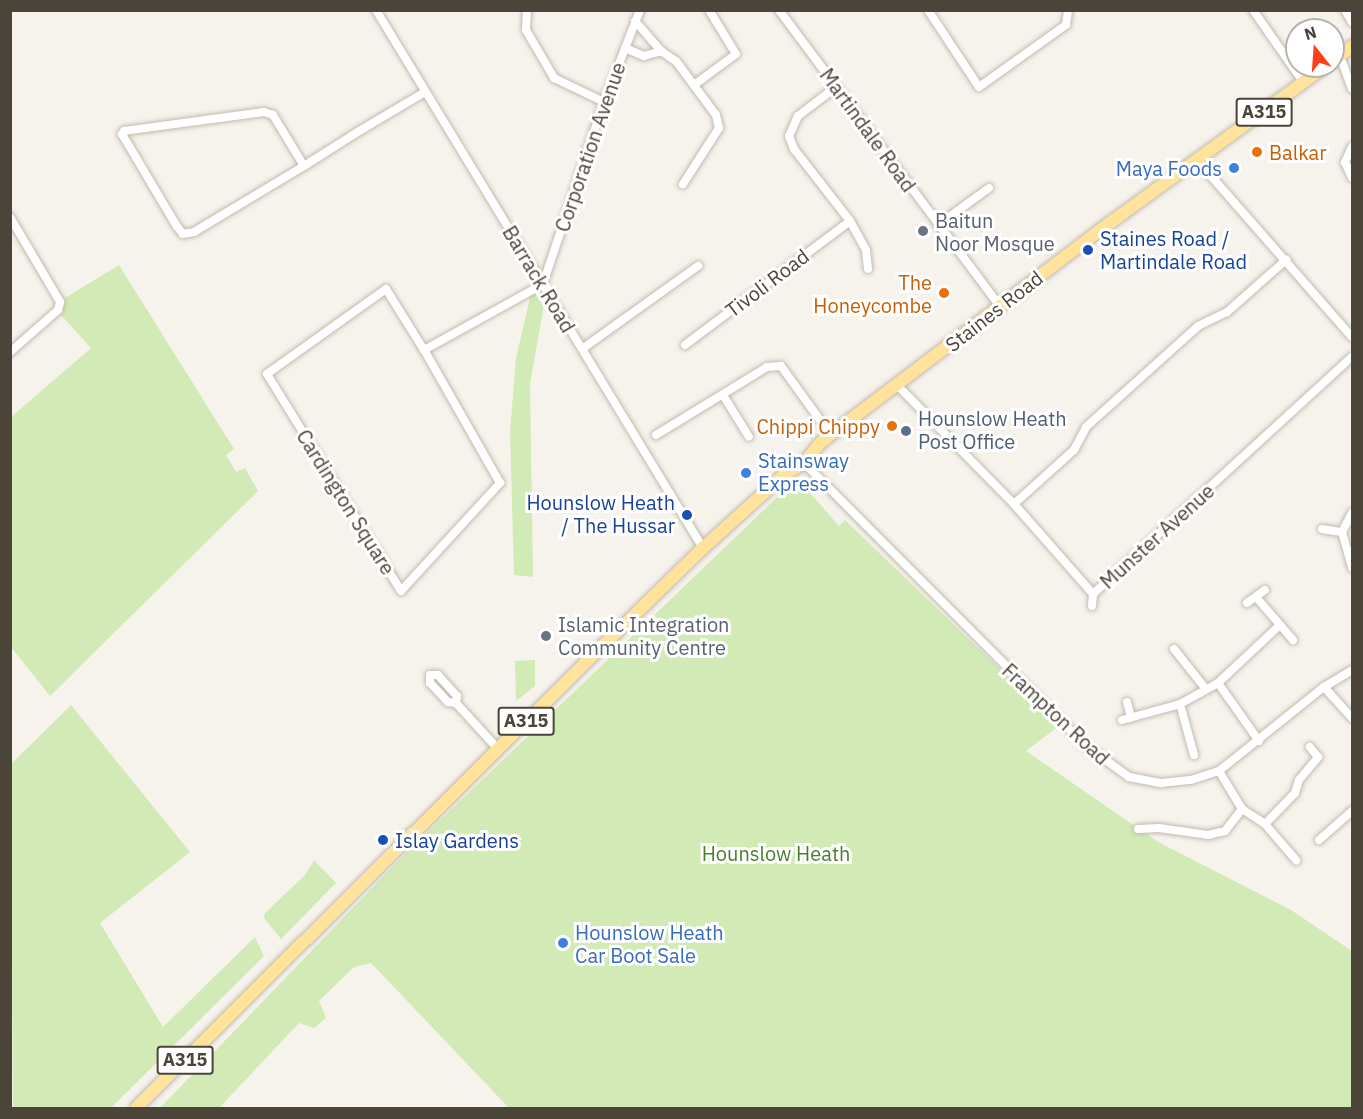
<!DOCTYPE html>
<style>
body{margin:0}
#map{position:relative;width:1363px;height:1119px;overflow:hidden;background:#f6f3ec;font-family:"IBM Plex Sans",sans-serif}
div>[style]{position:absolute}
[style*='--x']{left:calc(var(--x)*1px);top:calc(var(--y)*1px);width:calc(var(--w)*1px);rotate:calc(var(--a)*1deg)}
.green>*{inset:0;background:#d2eab5}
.roads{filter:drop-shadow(0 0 2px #c2bbae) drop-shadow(0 0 2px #c2bbae)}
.street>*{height:8px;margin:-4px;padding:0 4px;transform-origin:4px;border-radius:4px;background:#fff}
.primary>*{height:12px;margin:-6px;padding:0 6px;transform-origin:6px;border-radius:6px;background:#ffe39c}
.dots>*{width:16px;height:16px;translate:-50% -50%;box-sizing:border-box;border:3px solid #fff;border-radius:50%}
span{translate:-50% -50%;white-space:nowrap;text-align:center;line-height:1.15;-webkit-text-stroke:6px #fff;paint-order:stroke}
.shield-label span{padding:2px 4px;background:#fff;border:2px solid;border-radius:4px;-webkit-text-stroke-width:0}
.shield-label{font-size:18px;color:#4b4439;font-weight:700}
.street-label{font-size:20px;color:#4b4439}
.food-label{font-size:20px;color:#c56008}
.left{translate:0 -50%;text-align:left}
.right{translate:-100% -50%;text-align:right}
.shop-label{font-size:20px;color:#366cbe}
.worship-label{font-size:20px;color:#5b616d}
.transit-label{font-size:20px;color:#164399}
.service-label{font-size:20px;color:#4e5e75}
.park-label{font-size:20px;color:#4a7f2a}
.frame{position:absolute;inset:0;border:12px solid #4b4439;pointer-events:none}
.north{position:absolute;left:1285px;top:18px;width:60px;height:60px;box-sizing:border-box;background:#fff;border:2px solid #b7b4b0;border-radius:50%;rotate:343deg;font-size:16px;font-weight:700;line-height:24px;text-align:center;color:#4b4439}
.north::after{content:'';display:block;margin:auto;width:21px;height:27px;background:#fc3f1d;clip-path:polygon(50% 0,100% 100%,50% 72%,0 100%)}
</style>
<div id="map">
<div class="green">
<i style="clip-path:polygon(119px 265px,234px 449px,226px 455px,236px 472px,245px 468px,258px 491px,50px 696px,11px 647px,11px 417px,91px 348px,61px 315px,65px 298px)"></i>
<i style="clip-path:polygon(533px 285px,545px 299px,530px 384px,533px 577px,514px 575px,510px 431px,516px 358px)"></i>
<i style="clip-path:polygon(797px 478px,839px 526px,845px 520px,1059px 726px,1026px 751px,1158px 842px,1291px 910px,1352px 951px,1352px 1108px,509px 1108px,371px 963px,354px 967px,319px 1001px,326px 1018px,314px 1028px,299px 1023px,219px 1108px,160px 1108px,404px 855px)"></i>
<i style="clip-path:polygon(535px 660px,535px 686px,516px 701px,515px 661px)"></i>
<i style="clip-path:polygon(71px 705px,190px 852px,100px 923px,163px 1027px,255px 937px,264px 956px,111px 1108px,13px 1108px,11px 764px)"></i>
<i style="clip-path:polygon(314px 860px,336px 883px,281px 939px,264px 918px,265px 913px,305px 875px)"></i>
</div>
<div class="roads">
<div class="street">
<i style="--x:376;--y:10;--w:630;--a:58.71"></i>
<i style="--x:527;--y:10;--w:20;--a:93"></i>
<i style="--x:526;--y:30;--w:56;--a:59.7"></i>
<i style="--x:554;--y:78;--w:55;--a:25.6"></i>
<i style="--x:779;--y:10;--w:370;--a:53.3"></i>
<i style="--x:928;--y:10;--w:92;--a:56.5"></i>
<i style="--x:979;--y:87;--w:107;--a:-35.5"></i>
<i style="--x:1066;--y:25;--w:15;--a:-82"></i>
<i style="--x:1253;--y:10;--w:89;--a:55.1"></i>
<i style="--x:1345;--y:10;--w:14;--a:60"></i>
<i style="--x:635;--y:21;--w:40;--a:49"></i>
<i style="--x:625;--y:48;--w:21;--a:23"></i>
<i style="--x:644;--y:56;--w:18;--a:-16"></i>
<i style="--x:661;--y:51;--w:18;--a:34"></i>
<i style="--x:676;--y:61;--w:67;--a:53.5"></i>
<i style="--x:716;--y:115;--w:13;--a:77"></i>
<i style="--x:719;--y:128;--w:67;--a:122.7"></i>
<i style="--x:1340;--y:56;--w:35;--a:70"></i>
<i style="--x:694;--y:85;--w:52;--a:-36.4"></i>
<i style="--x:736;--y:54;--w:52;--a:-121.5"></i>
<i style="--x:836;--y:87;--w:48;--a:142.7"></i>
<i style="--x:798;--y:116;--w:22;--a:114"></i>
<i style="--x:789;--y:136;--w:14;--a:69"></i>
<i style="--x:794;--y:149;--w:91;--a:52.1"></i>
<i style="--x:850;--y:221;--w:33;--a:61"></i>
<i style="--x:866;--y:250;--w:19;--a:84"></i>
<i style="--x:1352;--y:147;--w:17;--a:115"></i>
<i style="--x:1345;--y:162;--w:17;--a:66"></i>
<i style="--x:1197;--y:160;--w:235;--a:48.8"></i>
<i style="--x:304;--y:166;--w:60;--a:-121.3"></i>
<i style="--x:273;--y:115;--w:9;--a:-162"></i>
<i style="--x:264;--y:112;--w:141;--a:172.3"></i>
<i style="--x:124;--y:131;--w:4;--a:124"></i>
<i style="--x:122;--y:134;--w:106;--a:59.3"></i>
<i style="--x:176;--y:225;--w:11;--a:52"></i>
<i style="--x:183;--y:234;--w:11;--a:-10"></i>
<i style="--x:194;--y:232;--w:128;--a:-31"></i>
<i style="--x:304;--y:166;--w:67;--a:-32.3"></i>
<i style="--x:361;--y:130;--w:74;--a:-30.7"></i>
<i style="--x:10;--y:217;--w:99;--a:59.5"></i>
<i style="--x:60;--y:302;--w:8;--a:104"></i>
<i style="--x:58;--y:310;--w:64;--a:138.8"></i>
<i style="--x:938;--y:225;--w:63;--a:-36"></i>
<i style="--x:543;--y:284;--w:192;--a:-71.5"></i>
<i style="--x:604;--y:102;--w:99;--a:-68.6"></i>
<i style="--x:685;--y:345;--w:206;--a:-36.9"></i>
<i style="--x:582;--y:349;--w:143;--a:-35.6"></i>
<i style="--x:424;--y:350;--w:72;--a:-121.9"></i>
<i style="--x:386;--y:289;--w:146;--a:144.5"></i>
<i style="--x:267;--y:374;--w:255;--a:58.3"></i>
<i style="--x:401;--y:591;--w:147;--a:-47.5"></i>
<i style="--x:500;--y:483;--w:153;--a:-119.7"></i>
<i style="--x:424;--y:350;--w:136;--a:-29"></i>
<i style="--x:897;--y:385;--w:167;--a:45.5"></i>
<i style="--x:1014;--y:504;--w:120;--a:48.7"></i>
<i style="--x:1093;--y:594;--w:351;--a:-42.5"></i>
<i style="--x:723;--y:395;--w:49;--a:58.2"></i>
<i style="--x:656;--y:435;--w:130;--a:-31.5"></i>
<i style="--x:767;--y:367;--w:14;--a:-4"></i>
<i style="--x:781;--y:366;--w:84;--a:54.2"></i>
<i style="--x:804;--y:463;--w:398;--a:45.1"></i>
<i style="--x:1085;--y:745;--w:54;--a:36"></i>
<i style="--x:1129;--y:777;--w:33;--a:11"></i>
<i style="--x:1161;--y:783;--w:30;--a:-6"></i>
<i style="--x:1191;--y:780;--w:29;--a:-18"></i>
<i style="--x:1219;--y:771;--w:134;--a:-38.7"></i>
<i style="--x:1324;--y:687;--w:33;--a:-31"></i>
<i style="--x:1014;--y:504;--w:81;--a:-42"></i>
<i style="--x:1074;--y:450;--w:26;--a:-62"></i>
<i style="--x:1086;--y:427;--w:151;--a:-42"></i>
<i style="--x:1198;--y:326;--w:32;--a:-26"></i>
<i style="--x:1227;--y:312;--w:79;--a:-41.4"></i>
<i style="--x:1352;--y:513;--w:21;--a:118"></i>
<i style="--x:1342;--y:532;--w:37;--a:74"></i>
<i style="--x:1322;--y:529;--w:20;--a:9"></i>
<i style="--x:1256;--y:597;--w:57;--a:49.3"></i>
<i style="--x:1247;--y:603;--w:22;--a:-36"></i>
<i style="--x:1092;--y:606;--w:12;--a:-85"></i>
<i style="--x:1174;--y:649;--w:50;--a:51.5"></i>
<i style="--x:430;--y:675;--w:8;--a:0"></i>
<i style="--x:438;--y:675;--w:28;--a:48"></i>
<i style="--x:457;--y:696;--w:7;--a:98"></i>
<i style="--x:456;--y:703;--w:8;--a:-173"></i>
<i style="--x:448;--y:702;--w:26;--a:-133"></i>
<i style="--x:430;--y:683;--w:8;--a:-90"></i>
<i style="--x:1218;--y:683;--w:85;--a:-43.1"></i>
<i style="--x:1324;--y:687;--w:42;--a:47.9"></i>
<i style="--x:1127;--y:702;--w:16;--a:75"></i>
<i style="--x:456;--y:703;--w:62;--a:47.6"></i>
<i style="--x:1180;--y:704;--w:53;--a:74.6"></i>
<i style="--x:1122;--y:720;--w:60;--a:-15.4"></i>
<i style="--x:1180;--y:704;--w:43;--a:-28.9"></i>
<i style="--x:1218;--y:683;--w:71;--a:54.7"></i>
<i style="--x:1219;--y:771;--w:44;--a:58.8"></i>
<i style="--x:1242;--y:809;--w:27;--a:33"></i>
<i style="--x:1265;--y:824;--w:48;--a:49.3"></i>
<i style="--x:1265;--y:824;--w:43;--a:-45.9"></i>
<i style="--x:1295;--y:793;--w:14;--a:-73"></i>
<i style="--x:1299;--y:780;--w:30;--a:-50"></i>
<i style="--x:1318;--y:757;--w:13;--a:-129"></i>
<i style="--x:1138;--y:829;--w:21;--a:-3"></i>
<i style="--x:1159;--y:828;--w:49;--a:8.1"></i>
<i style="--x:1208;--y:835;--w:17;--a:-13"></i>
<i style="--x:1225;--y:831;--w:28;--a:-52"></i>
<i style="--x:1319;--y:840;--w:44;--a:-41.3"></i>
</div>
<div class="primary">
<i style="--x:1333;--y:61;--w:24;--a:-38"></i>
<i style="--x:136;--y:1108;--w:631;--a:-44.74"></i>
<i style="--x:584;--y:664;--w:166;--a:-44.3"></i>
<i style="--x:703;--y:548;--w:110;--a:-42.1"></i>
<i style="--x:785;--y:474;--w:22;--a:-30"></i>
<i style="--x:804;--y:463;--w:27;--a:-51"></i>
<i style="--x:821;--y:442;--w:364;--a:-37.2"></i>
<i style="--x:1111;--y:222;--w:266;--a:-36"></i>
</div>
</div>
<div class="dots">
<i style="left:1257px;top:152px;background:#e8710a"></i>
<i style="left:1234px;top:168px;background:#3f7fe0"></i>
<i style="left:923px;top:231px;background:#6b7280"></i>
<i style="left:1088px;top:250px;background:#1a4fb4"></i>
<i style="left:944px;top:293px;background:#e8710a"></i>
<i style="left:892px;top:426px;background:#e8710a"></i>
<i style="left:906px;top:431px;background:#5c6f8a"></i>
<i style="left:746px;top:473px;background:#3f7fe0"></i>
<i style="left:687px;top:515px;background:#1a4fb4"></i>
<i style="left:546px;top:636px;background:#6b7280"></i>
<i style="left:383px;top:840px;background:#1a4fb4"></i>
<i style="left:563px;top:943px;background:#3f7fe0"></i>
</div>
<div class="shield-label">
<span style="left:1264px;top:112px">A315</span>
<span style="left:526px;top:721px">A315</span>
<span style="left:185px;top:1060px">A315</span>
</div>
<div class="street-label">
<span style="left:868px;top:130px;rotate:54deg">Martindale Road</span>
<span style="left:590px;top:147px;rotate:-71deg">Corporation Avenue</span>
<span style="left:539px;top:279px;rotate:59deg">Barrack Road</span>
<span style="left:767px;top:283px;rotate:-37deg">Tivoli Road</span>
<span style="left:994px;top:311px;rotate:-38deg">Staines Road</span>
<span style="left:346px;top:502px;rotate:58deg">Cardington Square</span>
<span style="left:1157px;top:536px;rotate:-42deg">Munster Avenue</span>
<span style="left:1056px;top:714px;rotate:43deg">Frampton Road</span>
</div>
<div class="food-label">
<span class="left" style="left:1269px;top:152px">Balkar</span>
<span class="right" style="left:932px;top:294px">The<br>Honeycombe</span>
<span class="right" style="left:880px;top:426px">Chippi Chippy</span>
</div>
<div class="shop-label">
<span class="right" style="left:1222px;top:168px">Maya Foods</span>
<span class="left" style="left:758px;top:472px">Stainsway<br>Express</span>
<span class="left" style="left:575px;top:944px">Hounslow Heath<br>Car Boot Sale</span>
</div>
<div class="worship-label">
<span class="left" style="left:935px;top:232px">Baitun<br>Noor Mosque</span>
<span class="left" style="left:558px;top:636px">Islamic Integration<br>Community Centre</span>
</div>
<div class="transit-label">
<span class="left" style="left:1100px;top:250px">Staines Road /<br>Martindale Road</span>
<span class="right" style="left:675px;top:514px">Hounslow Heath<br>/ The Hussar</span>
<span class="left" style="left:395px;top:840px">Islay Gardens</span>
</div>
<div class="service-label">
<span class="left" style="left:918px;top:430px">Hounslow Heath<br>Post Office</span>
</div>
<div class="park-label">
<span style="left:776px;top:853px">Hounslow Heath</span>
</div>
<div class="frame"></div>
<div class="north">N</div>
</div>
